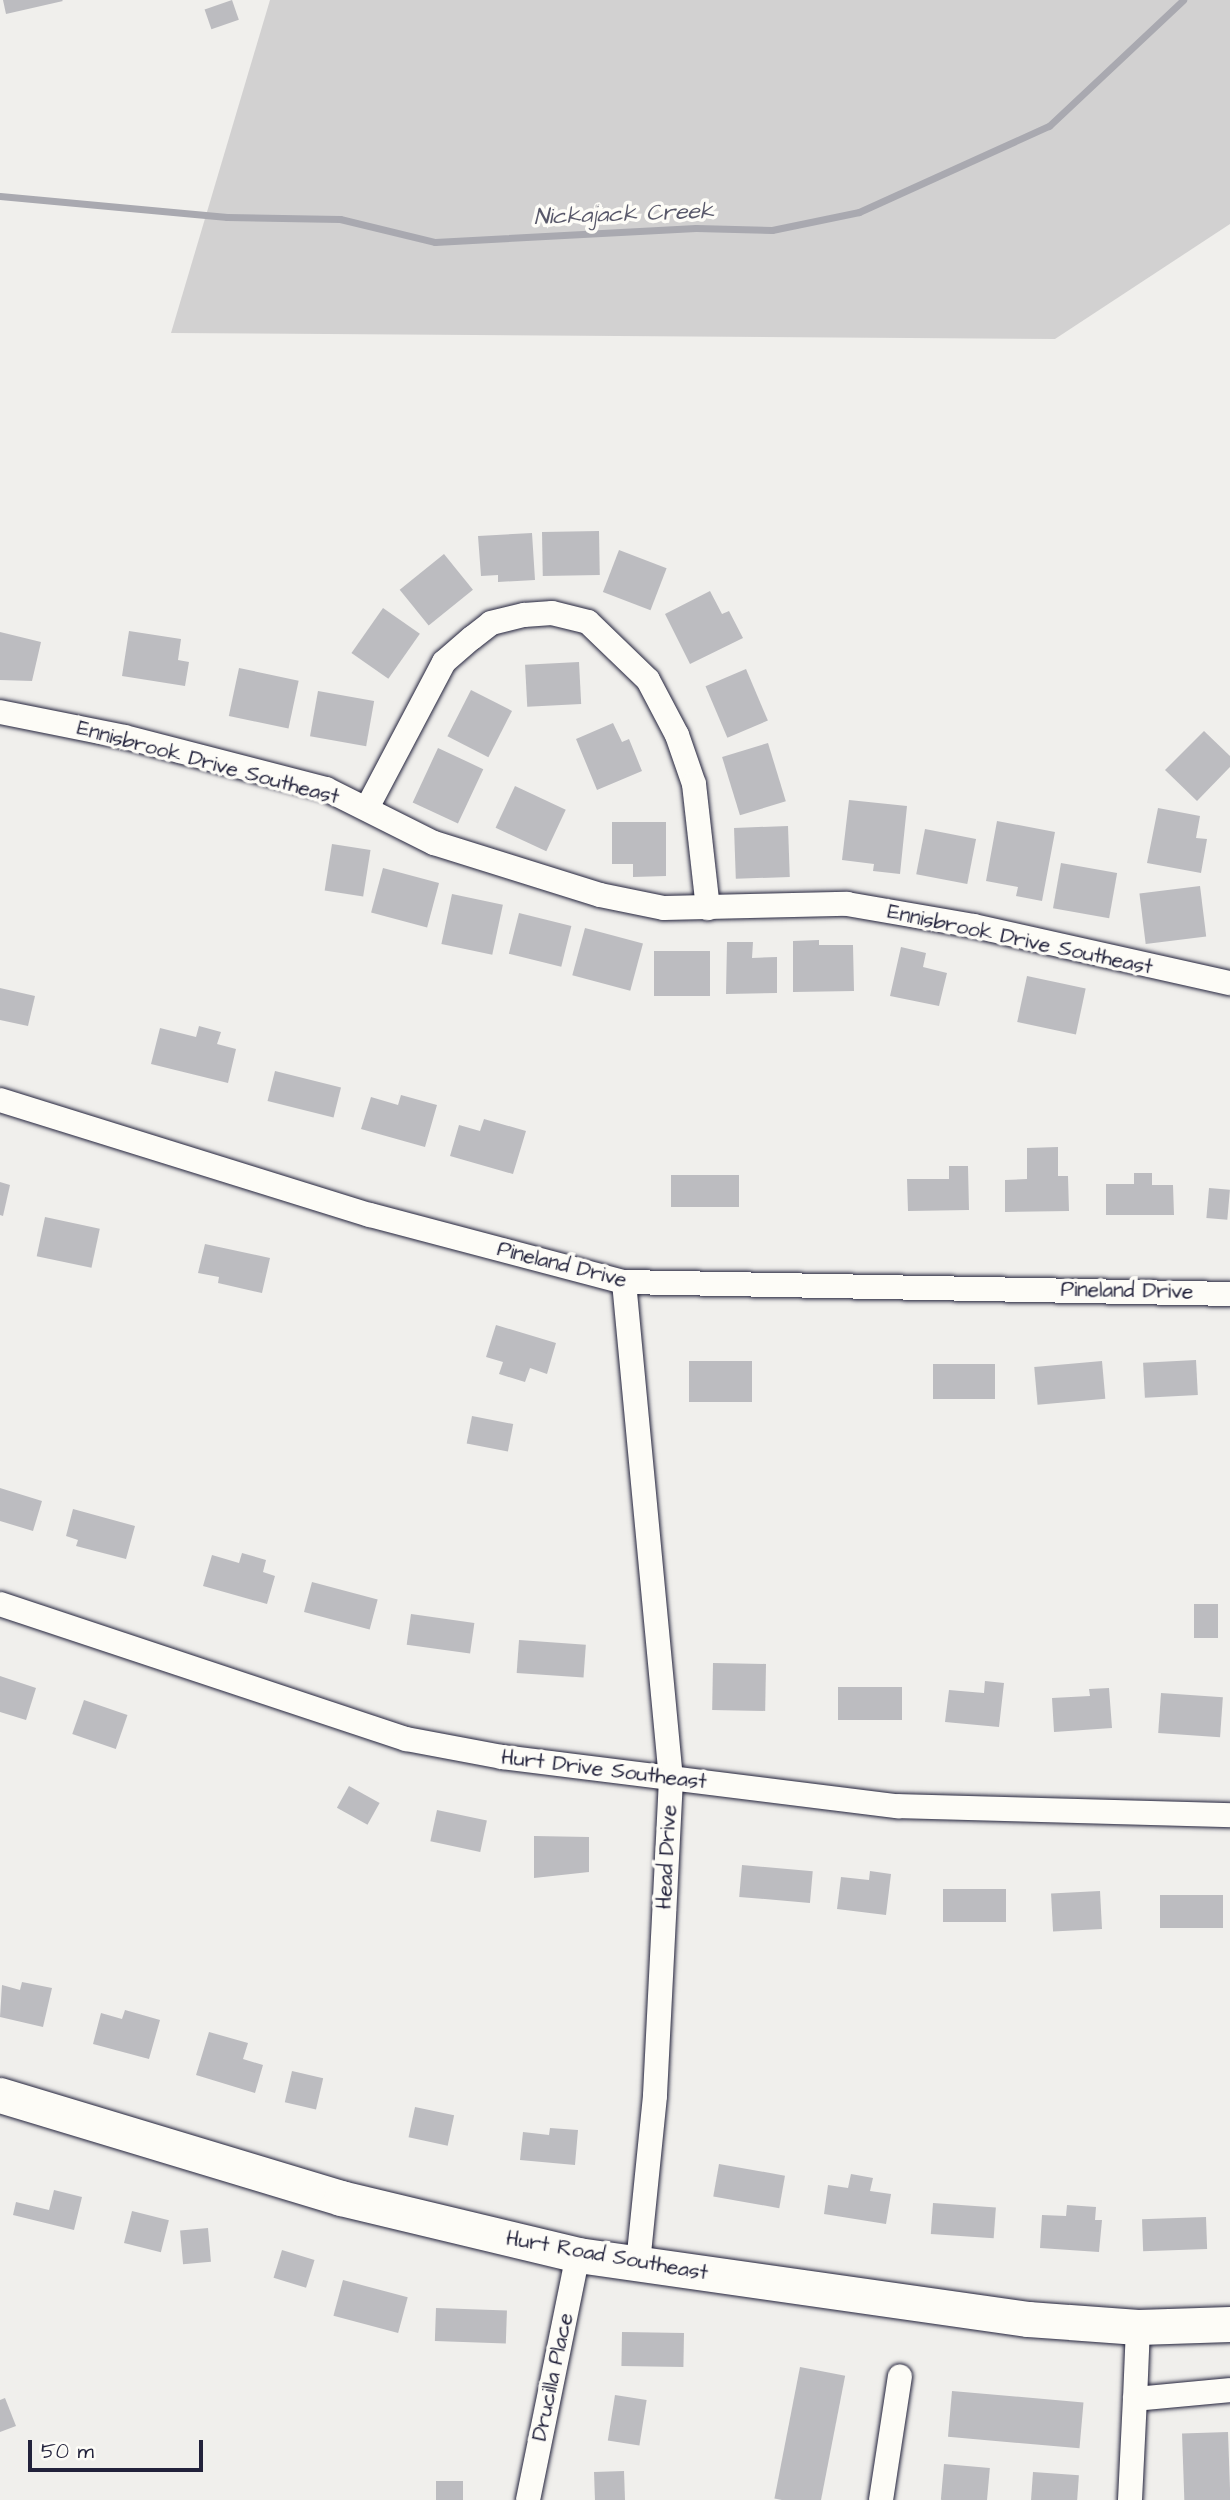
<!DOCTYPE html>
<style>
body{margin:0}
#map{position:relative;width:1230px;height:2500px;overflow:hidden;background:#f0efec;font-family:"Architects Daughter",sans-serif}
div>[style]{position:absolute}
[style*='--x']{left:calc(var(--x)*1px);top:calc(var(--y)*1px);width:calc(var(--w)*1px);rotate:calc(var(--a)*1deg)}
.green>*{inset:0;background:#d2d1d1}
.stream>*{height:7px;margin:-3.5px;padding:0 3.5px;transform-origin:3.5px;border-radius:3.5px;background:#a9a9b0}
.building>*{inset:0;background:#bcbcc0;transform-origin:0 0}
.roads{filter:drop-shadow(0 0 2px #22223b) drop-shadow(0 0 2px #22223b)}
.street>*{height:24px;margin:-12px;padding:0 12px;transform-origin:12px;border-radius:12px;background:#fdfcf7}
.secondary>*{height:35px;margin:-17.5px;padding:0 17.5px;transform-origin:17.5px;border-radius:17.5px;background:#fdfcf7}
span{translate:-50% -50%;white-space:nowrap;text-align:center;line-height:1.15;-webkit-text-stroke:7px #fdfcf7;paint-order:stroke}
.street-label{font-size:21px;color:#22223b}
.water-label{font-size:23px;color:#58586a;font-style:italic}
.scale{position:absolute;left:28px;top:2440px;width:175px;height:32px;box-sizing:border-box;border:4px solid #22223b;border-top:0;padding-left:9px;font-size:21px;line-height:24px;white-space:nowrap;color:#22223b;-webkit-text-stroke:5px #fdfcf7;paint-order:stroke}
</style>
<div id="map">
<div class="green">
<i style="clip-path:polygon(270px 0,1230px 0,1230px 224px,1055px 339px,171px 333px)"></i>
</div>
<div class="stream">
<i style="--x:0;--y:196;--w:228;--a:5.3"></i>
<i style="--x:227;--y:217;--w:113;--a:1"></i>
<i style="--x:340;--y:219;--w:98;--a:13.6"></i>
<i style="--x:435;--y:242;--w:261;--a:-3.1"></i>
<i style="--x:696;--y:228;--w:76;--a:1.5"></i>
<i style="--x:772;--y:230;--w:89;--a:-11.7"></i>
<i style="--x:859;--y:212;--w:209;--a:-24.4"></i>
<i style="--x:1049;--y:126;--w:184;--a:-43.2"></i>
</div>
<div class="building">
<i style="clip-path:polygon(3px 0,62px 0,63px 1px,6px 14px)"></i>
<i style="left:232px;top:0;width:21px;height:29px;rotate:71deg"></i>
<i style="left:599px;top:531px;width:44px;height:57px;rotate:89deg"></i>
<i style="clip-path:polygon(532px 533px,535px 580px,498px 582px,498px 575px,481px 576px,478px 536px)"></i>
<i style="left:619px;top:550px;width:51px;height:45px;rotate:21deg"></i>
<i style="left:444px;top:554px;width:46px;height:57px;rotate:51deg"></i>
<i style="clip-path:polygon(710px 591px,722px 614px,729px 611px,743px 638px,690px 664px,665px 614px)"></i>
<i style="left:383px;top:608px;width:45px;height:55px;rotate:35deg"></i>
<i style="clip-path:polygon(129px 631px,181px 639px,178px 660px,189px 662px,185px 686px,122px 676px)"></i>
<i style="clip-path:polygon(0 632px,41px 642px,32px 681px,0 680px)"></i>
<i style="left:579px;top:662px;width:42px;height:54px;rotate:87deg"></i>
<i style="left:239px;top:668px;width:61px;height:49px;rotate:12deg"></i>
<i style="left:746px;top:669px;width:56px;height:44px;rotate:67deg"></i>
<i style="left:471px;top:690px;width:46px;height:52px;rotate:27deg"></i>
<i style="left:318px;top:691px;width:57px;height:46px;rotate:10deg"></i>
<i style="clip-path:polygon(613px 723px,622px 742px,629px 739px,642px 771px,597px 790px,576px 739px)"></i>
<i style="clip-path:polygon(1204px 731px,1230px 756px,1230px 767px,1197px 801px,1165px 770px)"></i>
<i style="left:768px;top:743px;width:61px;height:48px;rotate:73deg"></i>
<i style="left:438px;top:748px;width:50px;height:60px;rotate:25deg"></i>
<i style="left:515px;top:786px;width:56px;height:46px;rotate:25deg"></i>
<i style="clip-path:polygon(849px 800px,907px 806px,900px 874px,873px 871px,874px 864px,842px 860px)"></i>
<i style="clip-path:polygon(1158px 808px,1200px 816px,1196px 838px,1207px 839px,1201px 873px,1147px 863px)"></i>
<i style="clip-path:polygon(997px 821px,1055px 832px,1042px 901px,1016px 896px,1018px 887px,986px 881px)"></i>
<i style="clip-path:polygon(612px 822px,666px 822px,666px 876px,633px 877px,633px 864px,612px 864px)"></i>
<i style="left:788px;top:826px;width:51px;height:54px;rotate:88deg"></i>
<i style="left:925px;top:829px;width:52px;height:46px;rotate:11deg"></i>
<i style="left:332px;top:844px;width:39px;height:47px;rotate:9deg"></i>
<i style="left:1061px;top:863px;width:57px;height:46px;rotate:10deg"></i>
<i style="left:383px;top:868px;width:58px;height:46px;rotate:15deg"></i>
<i style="left:1200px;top:886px;width:51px;height:61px;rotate:83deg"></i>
<i style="left:452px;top:894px;width:52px;height:51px;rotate:12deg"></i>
<i style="left:519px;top:913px;width:54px;height:42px;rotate:14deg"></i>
<i style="left:585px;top:928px;width:60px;height:49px;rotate:15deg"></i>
<i style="clip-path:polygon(819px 940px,819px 945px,853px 945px,854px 991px,793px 992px,793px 941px)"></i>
<i style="clip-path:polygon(727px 942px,753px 942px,752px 958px,777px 957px,777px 993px,726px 994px)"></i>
<i style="clip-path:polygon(901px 947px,926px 953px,923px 967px,947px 973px,939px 1006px,890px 996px)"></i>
<i style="left:654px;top:951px;width:56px;height:45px"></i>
<i style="left:1027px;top:976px;width:60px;height:47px;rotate:12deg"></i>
<i style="clip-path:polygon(0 988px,35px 996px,28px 1026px,0 1020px)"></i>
<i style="clip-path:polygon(199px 1026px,221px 1032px,217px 1044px,236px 1049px,228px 1083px,151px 1064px,160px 1028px,196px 1037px)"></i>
<i style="left:275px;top:1071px;width:68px;height:31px;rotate:14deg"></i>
<i style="clip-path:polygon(401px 1095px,437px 1105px,425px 1147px,361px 1129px,371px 1097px,398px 1105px)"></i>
<i style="clip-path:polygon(484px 1119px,526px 1131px,513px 1174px,450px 1156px,459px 1125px,480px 1131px)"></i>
<i style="clip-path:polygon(1058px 1147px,1058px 1176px,1068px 1176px,1069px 1211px,1005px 1212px,1005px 1180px,1027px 1179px,1027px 1148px)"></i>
<i style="clip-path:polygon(949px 1166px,968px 1166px,969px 1210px,908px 1211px,907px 1179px,949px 1179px)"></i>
<i style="clip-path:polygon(1134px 1173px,1152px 1173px,1152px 1185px,1173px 1185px,1174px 1215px,1106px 1215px,1106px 1184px,1134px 1184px)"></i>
<i style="left:739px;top:1175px;width:32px;height:68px;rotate:90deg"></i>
<i style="clip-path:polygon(0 1182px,10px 1185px,3px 1216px,0 1215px)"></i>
<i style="left:1209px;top:1188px;width:21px;height:30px;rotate:5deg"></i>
<i style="left:45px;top:1217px;width:56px;height:40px;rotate:12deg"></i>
<i style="clip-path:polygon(205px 1244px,270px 1258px,262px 1293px,218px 1283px,219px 1277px,198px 1273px)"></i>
<i style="clip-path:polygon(496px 1325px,556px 1343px,547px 1374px,530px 1368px,525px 1382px,499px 1374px,503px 1362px,486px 1357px)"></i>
<i style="left:1196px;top:1360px;width:35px;height:53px;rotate:87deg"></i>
<i style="left:689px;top:1361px;width:63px;height:41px"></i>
<i style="left:1102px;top:1361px;width:38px;height:68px;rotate:85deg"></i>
<i style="left:995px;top:1364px;width:35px;height:62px;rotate:90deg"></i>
<i style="left:472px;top:1416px;width:42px;height:28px;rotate:11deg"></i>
<i style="clip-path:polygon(0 1488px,42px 1501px,33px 1531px,0 1521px)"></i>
<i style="clip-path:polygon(73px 1509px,135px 1526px,126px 1559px,76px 1546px,78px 1540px,66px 1536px)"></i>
<i style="clip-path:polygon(242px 1553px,266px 1560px,263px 1572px,275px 1576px,267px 1604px,203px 1586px,212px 1555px,239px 1563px)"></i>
<i style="left:312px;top:1582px;width:68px;height:31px;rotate:15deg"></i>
<i style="left:1194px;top:1604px;width:24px;height:34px"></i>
<i style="left:411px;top:1614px;width:64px;height:31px;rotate:8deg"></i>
<i style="left:519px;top:1640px;width:67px;height:33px;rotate:4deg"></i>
<i style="left:713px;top:1663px;width:53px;height:47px;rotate:1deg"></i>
<i style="clip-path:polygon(0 1676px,36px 1688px,26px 1720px,0 1712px)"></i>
<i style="clip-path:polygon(985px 1681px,1004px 1683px,999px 1727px,945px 1722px,949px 1690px,984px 1693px)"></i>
<i style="left:838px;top:1687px;width:64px;height:33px"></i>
<i style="clip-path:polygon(1109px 1688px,1112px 1728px,1054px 1732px,1052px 1698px,1090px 1696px,1089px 1689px)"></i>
<i style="left:1161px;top:1693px;width:62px;height:40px;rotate:4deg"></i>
<i style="left:84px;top:1700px;width:46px;height:36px;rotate:19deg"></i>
<i style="left:349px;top:1786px;width:35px;height:25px;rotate:29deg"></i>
<i style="left:437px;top:1810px;width:51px;height:32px;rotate:12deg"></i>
<i style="clip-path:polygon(534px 1836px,589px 1837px,589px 1872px,534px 1878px)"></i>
<i style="left:742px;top:1865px;width:71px;height:32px;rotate:5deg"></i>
<i style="clip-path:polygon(870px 1871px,891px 1874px,886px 1915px,837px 1909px,841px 1877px,869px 1880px)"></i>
<i style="left:943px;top:1889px;width:63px;height:33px"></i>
<i style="left:1100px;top:1891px;width:38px;height:49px;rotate:87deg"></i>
<i style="left:1160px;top:1895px;width:63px;height:33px"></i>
<i style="clip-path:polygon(22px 1982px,52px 1988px,43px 2027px,0 2017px,2px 1985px,20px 1990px)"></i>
<i style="clip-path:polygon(125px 2010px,160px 2020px,149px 2059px,93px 2044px,101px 2013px,122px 2019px)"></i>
<i style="clip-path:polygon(209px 2032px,248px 2043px,243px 2059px,263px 2065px,255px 2093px,196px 2075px)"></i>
<i style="left:292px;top:2071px;width:32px;height:32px;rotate:13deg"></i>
<i style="left:415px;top:2107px;width:40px;height:31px;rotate:12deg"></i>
<i style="clip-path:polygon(550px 2128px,578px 2130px,575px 2165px,520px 2160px,523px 2132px,549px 2135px)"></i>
<i style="left:719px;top:2164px;width:67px;height:33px;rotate:10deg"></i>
<i style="clip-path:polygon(851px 2174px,873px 2178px,870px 2191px,891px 2194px,886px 2224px,824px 2214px,828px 2185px,848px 2188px)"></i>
<i style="clip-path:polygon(54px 2190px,82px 2197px,74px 2230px,13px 2215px,16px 2202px,49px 2210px)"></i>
<i style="left:933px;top:2203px;width:63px;height:31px;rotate:4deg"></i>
<i style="clip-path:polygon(1067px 2205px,1096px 2207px,1095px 2220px,1102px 2220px,1099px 2252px,1040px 2248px,1042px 2215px,1066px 2216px)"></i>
<i style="left:132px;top:2211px;width:38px;height:33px;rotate:14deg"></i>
<i style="left:1206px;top:2217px;width:32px;height:64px;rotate:88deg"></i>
<i style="left:208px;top:2228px;width:34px;height:28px;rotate:85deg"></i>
<i style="left:282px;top:2250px;width:34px;height:29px;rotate:17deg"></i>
<i style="left:343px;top:2280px;width:67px;height:37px;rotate:15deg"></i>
<i style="left:436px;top:2308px;width:71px;height:33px;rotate:2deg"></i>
<i style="left:622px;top:2332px;width:62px;height:34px;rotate:1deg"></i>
<i style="left:800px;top:2367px;width:46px;height:134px;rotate:11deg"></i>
<i style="left:952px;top:2391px;width:132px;height:46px;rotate:5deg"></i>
<i style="left:615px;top:2395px;width:32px;height:46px;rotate:9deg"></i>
<i style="clip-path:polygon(5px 2398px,16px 2426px,0 2432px,0 2400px)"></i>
<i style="left:1228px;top:2432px;width:68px;height:46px;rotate:88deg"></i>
<i style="left:944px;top:2464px;width:46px;height:36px;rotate:5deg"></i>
<i style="left:624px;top:2471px;width:29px;height:30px;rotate:88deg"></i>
<i style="left:1033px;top:2472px;width:46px;height:28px;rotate:4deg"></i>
<i style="left:436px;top:2481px;width:27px;height:19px"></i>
</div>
<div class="roads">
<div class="street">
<i style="--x:0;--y:712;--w:127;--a:11.3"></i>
<i style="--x:125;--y:737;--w:208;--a:14.5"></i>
<i style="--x:326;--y:789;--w:121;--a:26.6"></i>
<i style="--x:434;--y:843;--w:174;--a:17.4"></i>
<i style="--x:600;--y:895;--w:65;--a:11.5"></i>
<i style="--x:664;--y:908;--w:183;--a:-1.3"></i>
<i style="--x:847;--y:904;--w:129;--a:9.8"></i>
<i style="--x:974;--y:926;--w:262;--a:12.6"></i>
<i style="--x:367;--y:808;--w:165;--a:-62.2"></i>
<i style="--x:444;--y:662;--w:37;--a:-41"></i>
<i style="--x:472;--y:638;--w:24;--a:-38"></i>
<i style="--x:491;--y:623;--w:34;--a:-14"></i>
<i style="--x:524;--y:615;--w:28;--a:-4"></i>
<i style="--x:552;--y:613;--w:37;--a:14"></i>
<i style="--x:588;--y:622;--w:83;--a:44"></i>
<i style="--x:648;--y:680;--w:62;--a:62.2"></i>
<i style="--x:677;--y:735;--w:52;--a:70.9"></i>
<i style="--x:694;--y:784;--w:125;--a:83.6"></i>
<i style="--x:0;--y:1100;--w:387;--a:17.3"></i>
<i style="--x:370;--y:1215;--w:263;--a:14.8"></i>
<i style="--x:624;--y:1282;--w:606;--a:1.13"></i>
<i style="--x:624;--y:1282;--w:499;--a:84.6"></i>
<i style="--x:671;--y:1779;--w:317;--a:92.9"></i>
<i style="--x:655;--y:2096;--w:169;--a:95.8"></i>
<i style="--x:0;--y:1604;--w:428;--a:18.4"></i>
<i style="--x:406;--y:1739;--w:98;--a:10.6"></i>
<i style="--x:502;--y:1757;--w:399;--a:7.1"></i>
<i style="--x:898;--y:1806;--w:332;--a:1.6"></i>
<i style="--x:1135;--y:2399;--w:72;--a:-87.6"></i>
<i style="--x:528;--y:2500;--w:250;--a:-78.5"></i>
<i style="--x:881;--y:2500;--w:125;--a:-81.3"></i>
<i style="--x:1130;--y:2500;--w:101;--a:-87.2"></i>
<i style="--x:1135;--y:2399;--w:95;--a:-5.4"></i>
</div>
<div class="secondary">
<i style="--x:0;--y:2095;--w:356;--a:16.8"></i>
<i style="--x:341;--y:2198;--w:244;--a:13.5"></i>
<i style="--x:578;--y:2255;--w:455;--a:8.1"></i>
<i style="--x:1028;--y:2319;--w:110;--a:4.2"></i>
<i style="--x:1138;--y:2327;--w:92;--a:-1.9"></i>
</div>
</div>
<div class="street-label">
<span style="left:208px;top:763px;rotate:15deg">Ennisbrook Drive Southeast</span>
<span style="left:1020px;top:940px;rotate:12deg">Ennisbrook Drive Southeast</span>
<span style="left:562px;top:1265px;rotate:14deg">Pineland Drive</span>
<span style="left:1127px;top:1291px;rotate:1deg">Pineland Drive</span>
<span style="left:604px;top:1770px;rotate:7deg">Hurt Drive Southeast</span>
<span style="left:667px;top:1857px;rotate:-87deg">Head Drive</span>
<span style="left:607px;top:2256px;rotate:10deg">Hurt Road Southeast</span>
<span style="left:553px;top:2377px;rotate:-78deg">Drucilla Place</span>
</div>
<div class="water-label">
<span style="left:624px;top:214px;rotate:-2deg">Nickajack Creek</span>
</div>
<div class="scale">50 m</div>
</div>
